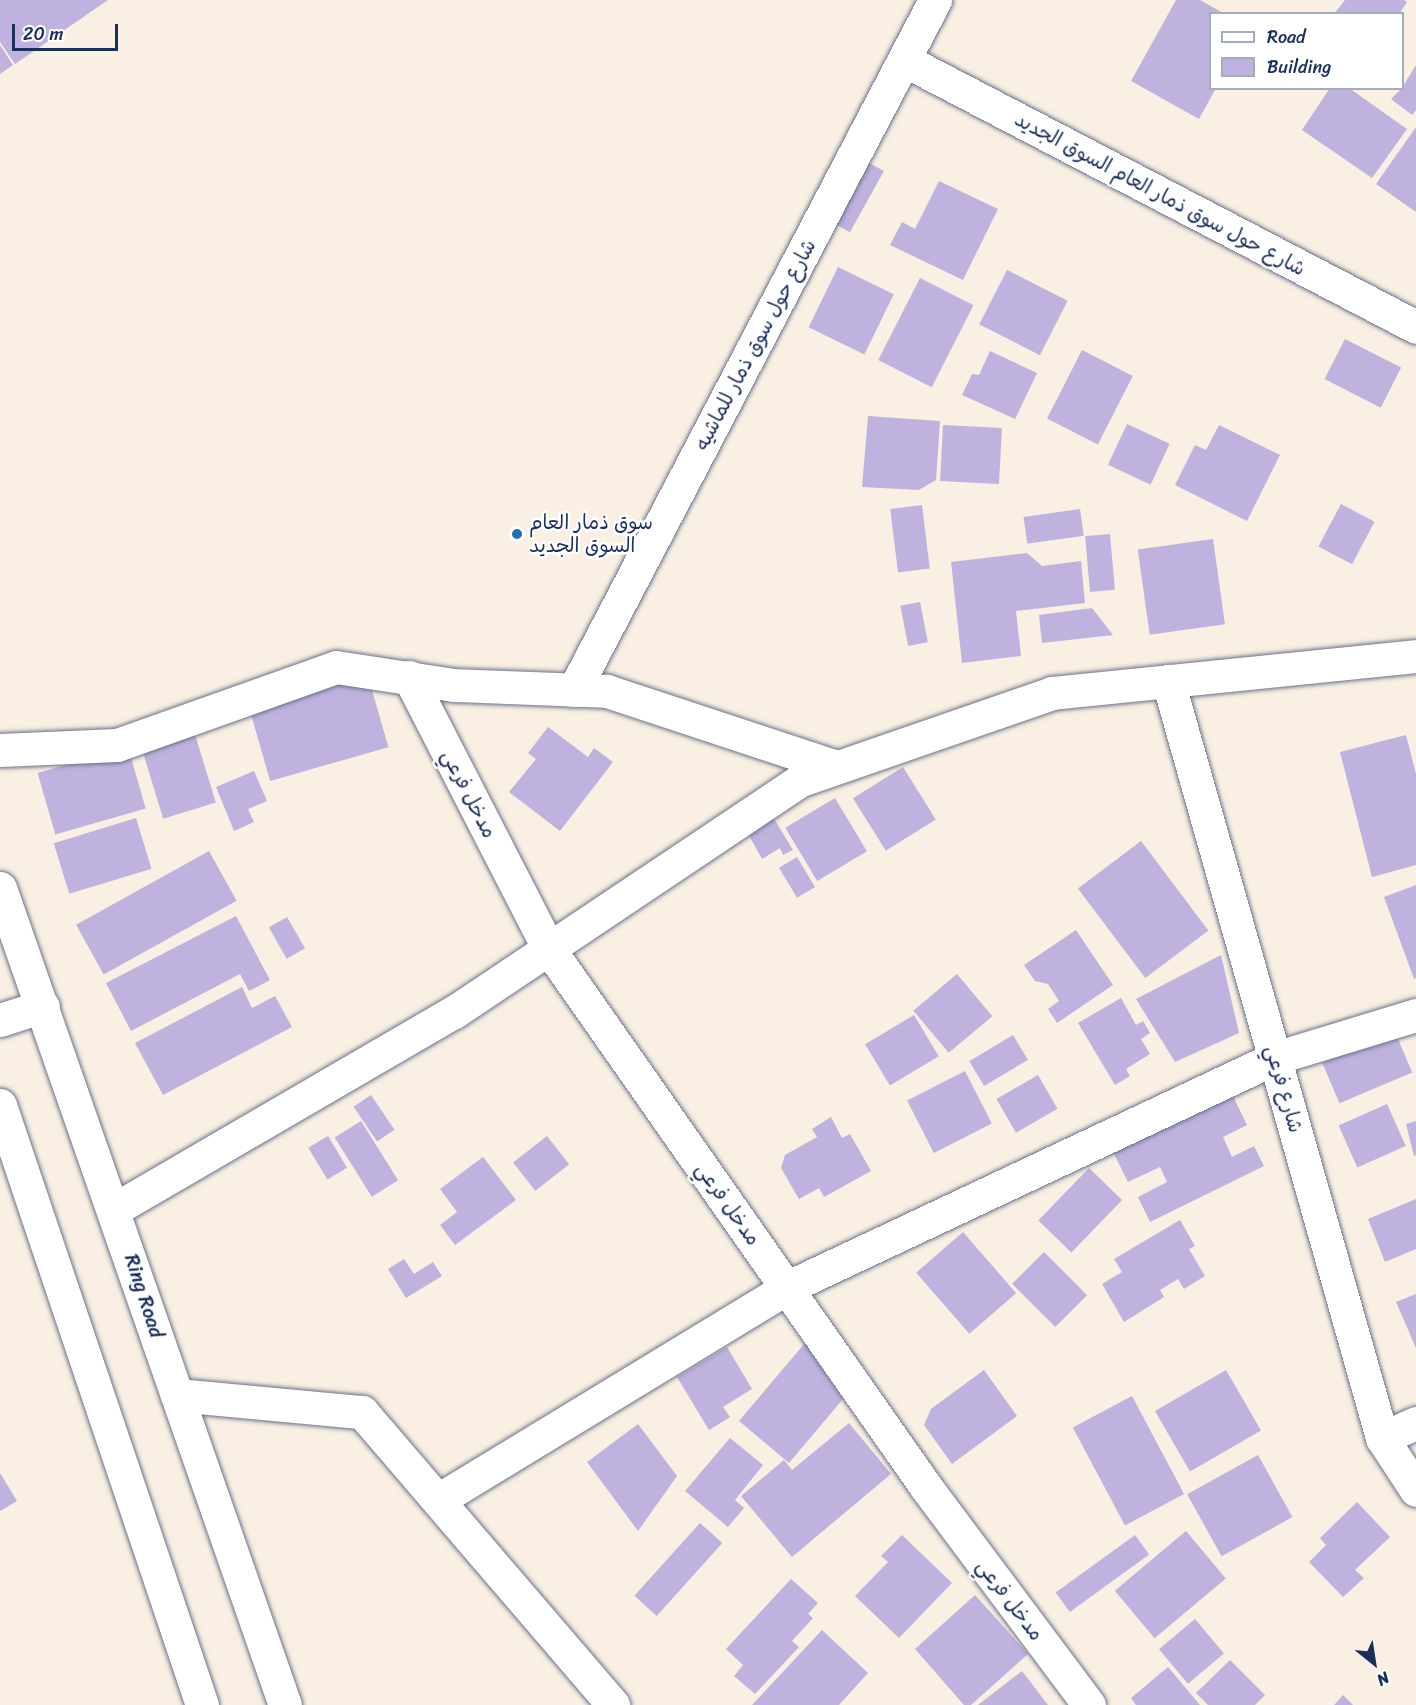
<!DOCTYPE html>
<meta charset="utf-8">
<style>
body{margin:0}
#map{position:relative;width:1416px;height:1705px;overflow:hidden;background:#f9efe2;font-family:Sriracha,"Playpen Sans Arabic",sans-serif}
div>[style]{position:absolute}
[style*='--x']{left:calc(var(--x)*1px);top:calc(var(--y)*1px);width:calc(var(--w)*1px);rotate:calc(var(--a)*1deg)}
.building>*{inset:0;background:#c0b2de;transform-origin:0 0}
.roads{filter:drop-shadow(0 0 2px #69728c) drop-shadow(0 0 2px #69728c)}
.minor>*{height:33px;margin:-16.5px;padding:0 16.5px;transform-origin:16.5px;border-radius:16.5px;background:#fff}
.major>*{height:33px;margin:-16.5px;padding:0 16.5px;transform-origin:16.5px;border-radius:16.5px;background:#fff}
.dots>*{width:16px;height:16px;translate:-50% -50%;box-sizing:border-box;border:3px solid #fff;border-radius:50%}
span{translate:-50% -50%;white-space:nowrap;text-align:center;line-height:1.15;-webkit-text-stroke:5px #fff;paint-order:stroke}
.street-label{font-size:20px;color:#1b2f5e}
.poi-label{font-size:20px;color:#1b2f5e}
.left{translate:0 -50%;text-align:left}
.legend{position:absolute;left:1209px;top:12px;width:195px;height:78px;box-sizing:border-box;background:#fff;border:2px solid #a4acbf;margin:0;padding:8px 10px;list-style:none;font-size:18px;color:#1b2f5e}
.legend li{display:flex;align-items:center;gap:12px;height:30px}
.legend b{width:30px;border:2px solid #a4acbf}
.north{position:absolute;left:1344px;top:1633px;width:60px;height:60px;-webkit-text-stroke:4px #fff;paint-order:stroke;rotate:150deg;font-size:16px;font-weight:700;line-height:24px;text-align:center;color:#1b2f5e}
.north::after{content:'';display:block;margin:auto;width:21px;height:27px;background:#1b2f5e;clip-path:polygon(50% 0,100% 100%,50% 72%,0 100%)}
.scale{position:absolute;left:12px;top:24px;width:106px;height:27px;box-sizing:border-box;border:3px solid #1b2f5e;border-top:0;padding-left:8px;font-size:18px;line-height:21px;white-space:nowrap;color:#1b2f5e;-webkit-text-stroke:4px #fff;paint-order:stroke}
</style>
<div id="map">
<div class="building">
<i style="clip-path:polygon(0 0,108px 0,15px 64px,0 42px)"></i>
<i style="clip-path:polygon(1176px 0,1200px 0,1225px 14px,1210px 14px,1210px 88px,1216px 88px,1199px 119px,1131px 81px)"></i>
<i style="clip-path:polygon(1345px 0,1404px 0,1407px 2px,1399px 14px,1334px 14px)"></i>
<i style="clip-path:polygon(0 45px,13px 65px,0 74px)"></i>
<i style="clip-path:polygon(1416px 65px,1416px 110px,1412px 115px,1391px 99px,1402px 88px)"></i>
<i style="clip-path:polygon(1330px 88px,1349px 88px,1407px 129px,1372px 178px,1302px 130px)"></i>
<i style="clip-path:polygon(1416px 127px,1416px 212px,1376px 184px)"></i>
<i style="left:862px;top:159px;width:25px;height:70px;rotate:29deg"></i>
<i style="clip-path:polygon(939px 181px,998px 209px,963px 280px,890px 245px,902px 222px,915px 229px)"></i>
<i style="left:838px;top:267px;width:62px;height:67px;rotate:26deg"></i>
<i style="left:1007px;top:270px;width:68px;height:61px;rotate:27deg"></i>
<i style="left:920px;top:278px;width:60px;height:92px;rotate:27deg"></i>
<i style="left:1345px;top:339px;width:63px;height:45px;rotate:27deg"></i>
<i style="left:1082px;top:350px;width:57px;height:77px;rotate:27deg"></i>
<i style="clip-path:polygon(990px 351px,1037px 373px,1015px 419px,962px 395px,972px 374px,979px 375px)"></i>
<i style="clip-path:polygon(868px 416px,940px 421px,936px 480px,919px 490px,862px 487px)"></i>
<i style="left:1127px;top:424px;width:47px;height:45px;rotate:25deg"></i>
<i style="left:943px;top:425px;width:59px;height:56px;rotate:3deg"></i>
<i style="clip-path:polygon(1219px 425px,1280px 455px,1247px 521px,1175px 485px,1195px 445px,1206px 450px)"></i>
<i style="left:1341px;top:504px;width:38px;height:48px;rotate:28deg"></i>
<i style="left:922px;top:505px;width:64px;height:32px;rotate:83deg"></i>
<i style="left:1080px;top:509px;width:27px;height:57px;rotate:82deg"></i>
<i style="left:1110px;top:534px;width:56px;height:25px;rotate:85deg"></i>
<i style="left:1213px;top:539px;width:86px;height:76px;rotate:82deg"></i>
<i style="clip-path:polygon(1027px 553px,1042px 566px,1081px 561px,1085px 603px,1016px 611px,1021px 656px,962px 663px,951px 562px)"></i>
<i style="left:920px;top:602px;width:41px;height:20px;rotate:79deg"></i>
<i style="clip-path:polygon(1092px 608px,1113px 635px,1042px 643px,1039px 615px)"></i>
<i style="left:368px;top:676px;width:74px;height:123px;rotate:74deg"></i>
<i style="clip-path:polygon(548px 727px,588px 757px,594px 748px,613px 762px,560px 831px,509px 792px,536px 759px,528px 753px)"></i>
<i style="left:193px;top:728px;width:78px;height:55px;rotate:73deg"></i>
<i style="clip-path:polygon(1406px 735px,1416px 774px,1416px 865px,1372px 877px,1340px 752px)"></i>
<i style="left:128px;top:747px;width:64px;height:94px;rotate:74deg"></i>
<i style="left:903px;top:767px;width:62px;height:59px;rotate:58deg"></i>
<i style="clip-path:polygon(254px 771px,267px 801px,248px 809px,254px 822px,234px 831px,216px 787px)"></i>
<i style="left:835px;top:798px;width:62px;height:58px;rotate:59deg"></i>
<i style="clip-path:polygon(773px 817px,793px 850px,783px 855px,780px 848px,762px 859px,747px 832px)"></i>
<i style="left:136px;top:818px;width:53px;height:86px;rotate:73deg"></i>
<i style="left:1141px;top:841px;width:112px;height:79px;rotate:53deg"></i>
<i style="left:209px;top:851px;width:57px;height:152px;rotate:61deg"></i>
<i style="left:797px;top:857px;width:35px;height:21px;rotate:59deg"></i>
<i style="clip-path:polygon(1416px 885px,1416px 978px,1414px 979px,1384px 897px)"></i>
<i style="clip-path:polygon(236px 916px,270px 980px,249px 991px,240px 974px,131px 1031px,106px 983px)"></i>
<i style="left:287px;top:917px;width:36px;height:21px;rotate:60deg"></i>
<i style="clip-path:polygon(1076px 930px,1113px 985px,1057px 1023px,1048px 1009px,1059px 1001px,1048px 984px,1035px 981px,1024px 965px)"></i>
<i style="clip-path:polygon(1221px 955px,1239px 1033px,1175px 1062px,1136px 999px)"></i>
<i style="left:957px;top:974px;width:55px;height:57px;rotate:50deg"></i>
<i style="clip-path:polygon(242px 987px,252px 1008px,275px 996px,292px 1027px,163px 1095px,135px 1043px)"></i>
<i style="clip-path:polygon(1121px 998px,1136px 1025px,1143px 1021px,1150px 1033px,1141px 1039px,1150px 1054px,1126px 1069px,1130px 1076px,1115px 1085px,1078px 1023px)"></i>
<i style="left:914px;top:1015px;width:48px;height:57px;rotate:59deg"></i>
<i style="left:1395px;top:1032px;width:44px;height:79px;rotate:67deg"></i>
<i style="left:1013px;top:1035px;width:29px;height:51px;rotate:59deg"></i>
<i style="left:965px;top:1071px;width:59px;height:65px;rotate:63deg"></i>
<i style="left:1038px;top:1075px;width:39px;height:48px;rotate:60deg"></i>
<i style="clip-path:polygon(1229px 1088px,1247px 1125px,1223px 1137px,1232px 1157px,1254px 1146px,1264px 1166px,1150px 1222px,1138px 1197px,1167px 1182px,1160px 1167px,1128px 1182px,1110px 1146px)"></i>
<i style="left:371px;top:1095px;width:42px;height:21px;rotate:56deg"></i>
<i style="left:1387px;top:1104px;width:46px;height:53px;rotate:66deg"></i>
<i style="clip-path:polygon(831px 1117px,842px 1138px,850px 1134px,871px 1171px,824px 1197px,819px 1188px,799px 1199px,781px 1168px,785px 1155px,817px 1137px,812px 1129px)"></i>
<i style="left:361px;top:1121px;width:70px;height:31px;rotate:58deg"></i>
<i style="clip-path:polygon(1416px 1121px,1416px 1155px,1414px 1156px,1406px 1124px)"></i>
<i style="left:328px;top:1136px;width:37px;height:23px;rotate:59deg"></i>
<i style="left:547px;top:1136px;width:36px;height:43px;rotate:52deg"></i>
<i style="clip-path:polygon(483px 1157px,516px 1200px,455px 1245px,440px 1225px,457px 1212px,440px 1189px)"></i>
<i style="left:1089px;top:1168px;width:46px;height:73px;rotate:44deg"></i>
<i style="clip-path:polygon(1416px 1199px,1416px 1249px,1385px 1262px,1368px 1219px)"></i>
<i style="clip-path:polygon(1180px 1220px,1195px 1246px,1189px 1249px,1205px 1276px,1184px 1289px,1178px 1279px,1160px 1290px,1164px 1297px,1124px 1322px,1102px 1284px,1122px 1272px,1114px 1259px)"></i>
<i style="left:963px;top:1232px;width:81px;height:62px;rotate:49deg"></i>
<i style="left:1044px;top:1252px;width:61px;height:45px;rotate:45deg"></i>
<i style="clip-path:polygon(404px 1259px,414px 1274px,433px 1262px,442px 1276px,406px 1298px,388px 1269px)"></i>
<i style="clip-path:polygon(1416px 1294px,1416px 1348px,1396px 1302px)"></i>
<i style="clip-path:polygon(805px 1343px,843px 1399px,789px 1463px,739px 1421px)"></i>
<i style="clip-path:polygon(727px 1347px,752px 1389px,723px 1407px,730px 1417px,709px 1430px,677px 1377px)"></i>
<i style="clip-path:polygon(984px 1370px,1017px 1416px,952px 1464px,924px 1425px,931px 1409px)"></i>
<i style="left:1226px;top:1370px;width:70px;height:82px;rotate:60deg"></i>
<i style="left:1132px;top:1396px;width:111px;height:67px;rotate:62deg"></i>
<i style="clip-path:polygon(849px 1423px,891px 1474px,792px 1557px,741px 1496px,784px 1460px,792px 1470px)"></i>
<i style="clip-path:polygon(638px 1424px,677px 1476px,638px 1531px,587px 1462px)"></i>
<i style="clip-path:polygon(730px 1438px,763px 1465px,735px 1500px,744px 1508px,728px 1527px,685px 1491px)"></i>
<i style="left:1258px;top:1455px;width:71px;height:81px;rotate:61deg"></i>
<i style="clip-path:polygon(0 1473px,17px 1501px,0 1511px)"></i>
<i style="clip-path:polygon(1357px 1502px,1390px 1537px,1355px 1570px,1364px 1578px,1343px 1597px,1309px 1562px,1326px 1545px,1320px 1538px)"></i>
<i style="left:700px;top:1523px;width:30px;height:98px;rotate:42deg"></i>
<i style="left:1186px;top:1531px;width:62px;height:93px;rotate:50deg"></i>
<i style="clip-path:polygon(902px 1535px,952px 1583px,899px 1638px,855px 1596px,888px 1562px,881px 1556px)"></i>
<i style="left:1135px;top:1535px;width:24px;height:98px;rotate:54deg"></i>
<i style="clip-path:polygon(791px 1579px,818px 1603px,808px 1614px,813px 1618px,792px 1641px,799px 1647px,755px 1694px,734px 1676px,743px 1665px,726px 1649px)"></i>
<i style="clip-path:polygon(975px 1595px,1028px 1654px,971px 1705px,964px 1705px,915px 1649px)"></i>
<i style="left:1195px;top:1619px;width:45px;height:47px;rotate:50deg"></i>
<i style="clip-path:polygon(822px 1630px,868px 1673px,839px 1705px,752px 1705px)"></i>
<i style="clip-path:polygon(1230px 1660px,1265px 1695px,1255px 1705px,1208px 1705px,1196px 1693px)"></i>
<i style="clip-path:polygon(1168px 1667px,1200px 1705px,1136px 1705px,1131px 1698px)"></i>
<i style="clip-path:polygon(1022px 1671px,1048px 1705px,978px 1705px)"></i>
<i style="clip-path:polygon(1343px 1695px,1353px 1705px,1334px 1705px)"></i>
</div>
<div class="roads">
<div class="minor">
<i style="--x:904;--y:60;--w:577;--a:27.54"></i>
<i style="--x:409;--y:677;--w:306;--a:62.8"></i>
<i style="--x:549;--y:949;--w:657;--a:54.98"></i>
<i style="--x:926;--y:1487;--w:272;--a:53.2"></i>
<i style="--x:1168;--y:681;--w:787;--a:74.21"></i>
<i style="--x:1382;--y:1438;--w:62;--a:56.8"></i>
<i style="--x:574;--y:690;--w:779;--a:-62.38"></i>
<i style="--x:0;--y:750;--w:117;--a:-2.4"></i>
<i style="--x:117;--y:745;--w:232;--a:-19.6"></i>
<i style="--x:336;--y:667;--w:119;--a:8.7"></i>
<i style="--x:454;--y:685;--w:153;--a:2.2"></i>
<i style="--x:607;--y:691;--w:242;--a:18.3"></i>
<i style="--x:115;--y:1209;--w:392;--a:-30.2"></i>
<i style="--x:454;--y:1012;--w:417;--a:-33.8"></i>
<i style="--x:801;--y:780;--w:266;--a:-19.1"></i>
<i style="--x:1052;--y:693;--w:366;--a:-5.8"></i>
<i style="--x:177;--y:1395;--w:186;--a:5.3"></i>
<i style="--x:362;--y:1412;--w:386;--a:49.4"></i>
<i style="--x:1382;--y:1438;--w:37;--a:-24"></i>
<i style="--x:438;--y:1500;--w:407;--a:-31.3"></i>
<i style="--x:786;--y:1288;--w:540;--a:-25.19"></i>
<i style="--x:1275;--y:1058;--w:147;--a:-17"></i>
</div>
<div class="major">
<i style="--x:0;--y:888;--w:865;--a:70.77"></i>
<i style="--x:0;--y:1020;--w:45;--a:-18"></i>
<i style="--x:0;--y:1105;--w:633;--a:71.39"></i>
</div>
</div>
<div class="dots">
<i style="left:517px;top:534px;background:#1f6fb2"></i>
</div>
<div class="street-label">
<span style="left:1160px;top:194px;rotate:28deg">شارع حول سوق ذمار العام السوق الجديد</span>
<span style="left:755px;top:345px;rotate:-62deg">شارع حول سوق ذمار للماشيه</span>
<span style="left:469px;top:794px;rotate:63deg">مدخل فرعي</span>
<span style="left:1284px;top:1089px;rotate:74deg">شارع فرعي</span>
<span style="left:728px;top:1204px;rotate:55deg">مدخل فرعي</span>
<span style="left:144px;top:1296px;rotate:72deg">Ring Road</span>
<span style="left:1010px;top:1600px;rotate:53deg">مدخل فرعي</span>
</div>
<div class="poi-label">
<span class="left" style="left:529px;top:534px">سوق ذمار العام<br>السوق الجديد</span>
</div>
<ul class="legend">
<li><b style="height:8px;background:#fff"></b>Road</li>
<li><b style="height:16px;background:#c0b2de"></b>Building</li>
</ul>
<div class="north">N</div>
<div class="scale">20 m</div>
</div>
